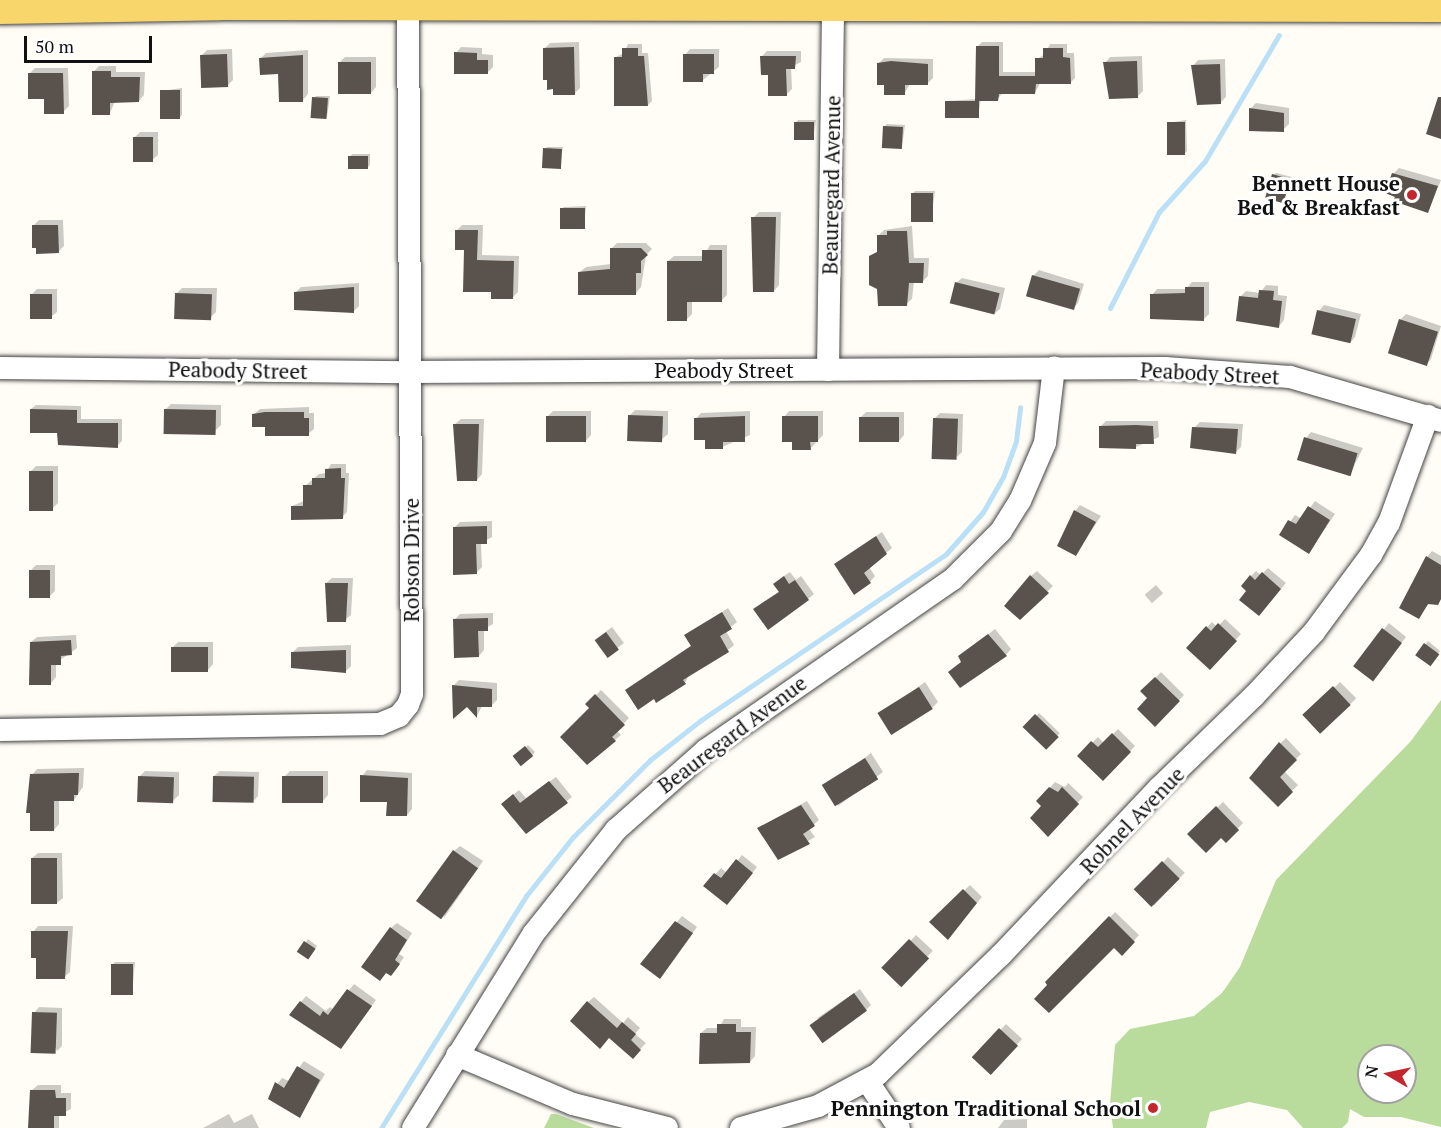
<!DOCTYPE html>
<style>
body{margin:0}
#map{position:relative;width:1441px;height:1128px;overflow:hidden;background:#fffdf5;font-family:"PT Serif",serif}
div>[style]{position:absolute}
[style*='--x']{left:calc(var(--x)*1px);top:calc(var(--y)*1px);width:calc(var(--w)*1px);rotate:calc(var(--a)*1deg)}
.forest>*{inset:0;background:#b9dc9c}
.shadow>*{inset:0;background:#0003;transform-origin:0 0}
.stream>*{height:5px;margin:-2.5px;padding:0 2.5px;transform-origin:2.5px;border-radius:2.5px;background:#b9e0f7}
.building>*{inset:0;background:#5a524d;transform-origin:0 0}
.roads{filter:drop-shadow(0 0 2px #444) drop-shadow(0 0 2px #444)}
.minor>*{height:22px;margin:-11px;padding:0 11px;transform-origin:11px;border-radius:11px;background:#fff}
.major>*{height:28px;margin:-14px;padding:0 14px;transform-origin:14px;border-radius:14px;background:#f9d66b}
.dots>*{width:16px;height:16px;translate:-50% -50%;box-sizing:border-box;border:3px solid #fff;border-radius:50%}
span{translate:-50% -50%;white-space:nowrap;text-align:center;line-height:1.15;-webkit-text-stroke:6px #fff;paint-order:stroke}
.poi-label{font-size:21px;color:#111;font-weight:700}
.right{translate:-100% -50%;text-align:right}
.street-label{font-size:21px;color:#111}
.north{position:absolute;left:1357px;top:1044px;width:60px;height:60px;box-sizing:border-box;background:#fff;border:2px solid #a0a0a0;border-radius:50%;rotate:279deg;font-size:16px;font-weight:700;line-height:24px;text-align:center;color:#111}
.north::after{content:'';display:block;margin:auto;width:21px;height:27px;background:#c4262e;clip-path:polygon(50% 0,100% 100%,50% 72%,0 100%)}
.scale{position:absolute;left:24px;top:36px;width:128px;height:27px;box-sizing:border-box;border:3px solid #111;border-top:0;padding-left:8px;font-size:18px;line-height:21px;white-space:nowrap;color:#111;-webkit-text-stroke:4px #fff;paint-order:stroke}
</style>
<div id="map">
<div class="forest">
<i style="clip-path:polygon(evenodd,1441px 700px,1441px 1127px,1401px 1117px,1364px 1117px,1350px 1109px,1348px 1122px,1342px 1128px,1303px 1128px,1287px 1110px,1249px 1102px,1210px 1112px,1206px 1128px,1113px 1128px,1110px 1104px,1115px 1045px,1130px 1029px,1194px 1016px,1222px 993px,1240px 967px,1276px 880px,1411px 741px,1441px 700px,1369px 1056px,1405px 1056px,1405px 1092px,1369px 1092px,1369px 1056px)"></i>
<i style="clip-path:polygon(551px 1114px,556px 1114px,594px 1128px,544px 1128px)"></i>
</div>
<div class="shadow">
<i style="clip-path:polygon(579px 42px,580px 88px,574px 94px,544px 49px,550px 43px)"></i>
<i style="clip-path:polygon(982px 42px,1003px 42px,1003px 72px,1037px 72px,1037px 59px,1045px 54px,1050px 44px,1067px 44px,1067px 53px,1074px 53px,1075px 78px,1070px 83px,1040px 83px,1035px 93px,1003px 92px,998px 99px,981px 99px,978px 117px,947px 101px,977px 99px,977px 47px)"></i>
<i style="clip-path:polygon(628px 44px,642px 44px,642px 53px,648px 53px,652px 101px,648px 105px,616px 57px,624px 53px)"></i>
<i style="clip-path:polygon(461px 47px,482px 48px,482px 54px,493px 55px,493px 67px,487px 73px,456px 53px)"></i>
<i style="clip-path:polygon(232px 49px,233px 80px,227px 86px,201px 56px,207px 50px)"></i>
<i style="clip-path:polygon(690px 49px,719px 49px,719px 67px,703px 80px,685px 55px)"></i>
<i style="clip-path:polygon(308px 50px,308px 94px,303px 100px,280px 73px,261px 58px,266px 53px)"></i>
<i style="clip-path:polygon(767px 51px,801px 51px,801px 62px,791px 67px,792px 89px,786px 95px,762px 56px)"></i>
<i style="clip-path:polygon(1142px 56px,1143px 91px,1138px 96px,1105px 63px,1110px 57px)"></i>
<i style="clip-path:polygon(345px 57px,376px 57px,376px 87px,371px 93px,339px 63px)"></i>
<i style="clip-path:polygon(884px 58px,933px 59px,933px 78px,927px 84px,910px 84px,904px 94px,886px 84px,878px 64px)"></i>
<i style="clip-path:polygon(1225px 59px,1226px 97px,1221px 102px,1193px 66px,1198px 60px)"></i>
<i style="clip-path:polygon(99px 66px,116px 66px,116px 72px,145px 72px,144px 95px,139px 101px,115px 101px,110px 113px,93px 72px)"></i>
<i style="clip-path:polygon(35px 68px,68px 68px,69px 106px,63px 112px,46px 98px,29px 74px)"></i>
<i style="clip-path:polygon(182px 88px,182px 115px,180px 117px,161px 91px)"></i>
<i style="clip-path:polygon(316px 96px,330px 96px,327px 117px,314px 98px)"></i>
<i style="clip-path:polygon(1256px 103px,1289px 108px,1289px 124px,1283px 130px,1251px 108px)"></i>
<i style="clip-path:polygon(798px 120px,816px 120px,813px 139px,796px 122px)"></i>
<i style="clip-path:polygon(1186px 120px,1187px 151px,1184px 154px,1168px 123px)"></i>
<i style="clip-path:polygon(887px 124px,905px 125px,902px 147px,884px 127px)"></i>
<i style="clip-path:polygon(140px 132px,158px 132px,158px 155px,152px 160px,134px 138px)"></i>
<i style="clip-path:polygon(547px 147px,563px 147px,560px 167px,545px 149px)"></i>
<i style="clip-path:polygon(352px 154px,370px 154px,370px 165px,367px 168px,350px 157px)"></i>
<i style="clip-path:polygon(1399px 168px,1441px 180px,1428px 212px,1397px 196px,1393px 174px)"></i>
<i style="clip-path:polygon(1276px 173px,1292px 177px,1283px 202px,1273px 175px)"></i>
<i style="clip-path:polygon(915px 191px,935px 191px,931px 220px,912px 194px)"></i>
<i style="clip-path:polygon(586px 206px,584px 228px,561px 209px,564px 207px)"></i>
<i style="clip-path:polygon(759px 212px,781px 212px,779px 285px,774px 291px,753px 218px)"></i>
<i style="clip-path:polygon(39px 220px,63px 220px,64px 246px,58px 252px,33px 226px)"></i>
<i style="clip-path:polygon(462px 225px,483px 225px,482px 255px,519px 256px,518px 292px,512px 298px,493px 291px,457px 230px)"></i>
<i style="clip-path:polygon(912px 226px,914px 258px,929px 258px,928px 276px,923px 281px,914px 281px,912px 299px,906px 304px,871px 257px,879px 250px,879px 235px,884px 230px)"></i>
<i style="clip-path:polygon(617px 243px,646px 243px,652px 249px,646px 255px,641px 287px,636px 293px,580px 272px,586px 267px,611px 264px,611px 249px)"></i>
<i style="clip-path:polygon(710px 245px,727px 245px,727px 295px,721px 301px,692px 301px,692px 314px,686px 320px,668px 261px,674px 256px,704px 256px)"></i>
<i style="clip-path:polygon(1039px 270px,1084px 284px,1078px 303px,1073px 309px,1033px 276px)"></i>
<i style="clip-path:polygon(962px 278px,1005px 288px,1000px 309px,994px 314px,956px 283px)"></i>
<i style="clip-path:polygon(1192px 282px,1209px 282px,1209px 314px,1204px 319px,1152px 295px,1157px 289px,1186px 289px)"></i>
<i style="clip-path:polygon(359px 283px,359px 306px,354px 311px,295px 293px,301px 287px)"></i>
<i style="clip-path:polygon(1266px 285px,1278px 286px,1278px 295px,1287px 296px,1284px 320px,1279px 326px,1240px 297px,1246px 291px,1260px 293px)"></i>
<i style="clip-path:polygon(182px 288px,217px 288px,216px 312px,211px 317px,176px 294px)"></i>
<i style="clip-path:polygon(37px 289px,57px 289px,57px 312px,51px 317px,31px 295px)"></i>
<i style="clip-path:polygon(1324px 305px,1361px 314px,1355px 337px,1350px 343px,1319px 311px)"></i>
<i style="clip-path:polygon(1406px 314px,1441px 326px,1431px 359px,1426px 365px,1400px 320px)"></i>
<i style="clip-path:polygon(171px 404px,221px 405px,221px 425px,215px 431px,166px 409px)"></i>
<i style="clip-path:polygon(36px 405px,81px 406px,81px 419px,122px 419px,122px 441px,117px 446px,59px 432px,31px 409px)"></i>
<i style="clip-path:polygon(309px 407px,309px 413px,314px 413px,314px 429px,308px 434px,266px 425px,254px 414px,260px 409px)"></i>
<i style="clip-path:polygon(635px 410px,668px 411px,668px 434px,662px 439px,629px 416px)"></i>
<i style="clip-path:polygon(553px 411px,591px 411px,591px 435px,586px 441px,547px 417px)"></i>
<i style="clip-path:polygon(750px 411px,750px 435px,722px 447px,707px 438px,696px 419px,701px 413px)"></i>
<i style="clip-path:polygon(789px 411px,823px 411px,823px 435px,810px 449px,793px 441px,784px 417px)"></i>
<i style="clip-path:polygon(866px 412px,904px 412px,904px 435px,899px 441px,861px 417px)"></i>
<i style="clip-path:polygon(940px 413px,963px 414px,962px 452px,957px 457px,934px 419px)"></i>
<i style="clip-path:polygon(461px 419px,484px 419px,482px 474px,477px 480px,455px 424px)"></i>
<i style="clip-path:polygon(1106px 421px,1158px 421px,1159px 437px,1136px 447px,1100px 427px)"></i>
<i style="clip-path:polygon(1200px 422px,1243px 424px,1241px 447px,1235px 453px,1194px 428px)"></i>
<i style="clip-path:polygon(1311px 432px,1363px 448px,1349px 476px,1306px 438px)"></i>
<i style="clip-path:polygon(331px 464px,346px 464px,346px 473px,349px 473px,347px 512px,342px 517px,292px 506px,304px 501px,305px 486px,319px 474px,326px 473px)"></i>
<i style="clip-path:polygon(36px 466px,58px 466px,58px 503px,52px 509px,30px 472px)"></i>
<i style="clip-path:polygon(1315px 501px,1335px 514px,1309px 552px,1281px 535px,1295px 515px,1302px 519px)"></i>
<i style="clip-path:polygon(1080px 505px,1101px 516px,1076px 554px,1075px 511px)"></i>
<i style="clip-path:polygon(492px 521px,492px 537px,481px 543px,482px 567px,476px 573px,454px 528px,460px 522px)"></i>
<i style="clip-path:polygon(882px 532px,892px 548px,869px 567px,875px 576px,870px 582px,836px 564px)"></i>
<i style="clip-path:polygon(1432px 551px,1441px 556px,1441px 600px,1430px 602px,1419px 617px,1427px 557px)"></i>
<i style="clip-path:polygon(36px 565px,55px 565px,55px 591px,49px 597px,30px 571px)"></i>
<i style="clip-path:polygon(1268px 568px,1286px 583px,1264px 609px,1248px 590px,1251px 576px,1256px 571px,1261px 575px)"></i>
<i style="clip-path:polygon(1037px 571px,1053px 586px,1020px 618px,1031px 576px)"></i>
<i style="clip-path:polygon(790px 572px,796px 580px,801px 576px,814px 594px,808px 599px,761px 604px,780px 591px,781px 578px)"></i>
<i style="clip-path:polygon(332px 578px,353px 578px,351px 615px,345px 620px,326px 583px)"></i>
<i style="left:1156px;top:585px;width:11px;height:15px;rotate:49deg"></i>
<i style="clip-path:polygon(728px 608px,737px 622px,726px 631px,734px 645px,728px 650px,689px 675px,685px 683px,654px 697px,627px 690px,692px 645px,686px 636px)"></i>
<i style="clip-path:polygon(493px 613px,493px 624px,484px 629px,484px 650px,479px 656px,455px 619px,460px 614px)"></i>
<i style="clip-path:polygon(1225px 619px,1241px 634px,1209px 668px,1188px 648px,1212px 622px,1217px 627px)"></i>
<i style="clip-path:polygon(1389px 623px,1406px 637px,1378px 674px,1355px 665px)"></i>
<i style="left:612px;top:627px;width:20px;height:21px;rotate:53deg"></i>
<i style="clip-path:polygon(995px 629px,1011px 649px,1006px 655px,962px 662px,966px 651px)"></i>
<i style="clip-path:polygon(76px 635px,77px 648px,56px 663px,56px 677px,51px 683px,31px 642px,37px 637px)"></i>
<i style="clip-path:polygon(1428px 641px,1440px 651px,1431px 662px,1417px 655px)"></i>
<i style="clip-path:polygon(178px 642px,213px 642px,213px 664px,208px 670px,172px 648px)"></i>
<i style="clip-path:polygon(351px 645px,351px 666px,346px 671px,292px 653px,298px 647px)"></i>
<i style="clip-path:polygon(1161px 672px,1184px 695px,1155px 724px,1149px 698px,1143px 691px)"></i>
<i style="clip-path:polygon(459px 680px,497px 683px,497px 700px,492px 705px,482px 706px,477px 716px,453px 686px)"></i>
<i style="clip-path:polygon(925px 682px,938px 702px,932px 708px,880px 714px)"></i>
<i style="left:1340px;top:682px;width:23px;height:49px;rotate:45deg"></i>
<i style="clip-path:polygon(601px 690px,629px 718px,617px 731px,621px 735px,587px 763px,591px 708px,587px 704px)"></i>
<i style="left:1039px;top:713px;width:29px;height:21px;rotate:44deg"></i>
<i style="clip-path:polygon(1118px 729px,1135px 746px,1103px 779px,1079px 756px,1098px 737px,1104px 743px)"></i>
<i style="clip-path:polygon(1286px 738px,1301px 754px,1284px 771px,1298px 785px,1278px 805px,1262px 761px)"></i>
<i style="left:528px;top:745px;width:10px;height:17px;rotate:45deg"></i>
<i style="clip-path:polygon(871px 753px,883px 772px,838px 806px,832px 783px)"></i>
<i style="clip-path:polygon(84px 768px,83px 787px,74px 800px,59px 800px,59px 824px,54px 830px,32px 775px,37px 769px)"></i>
<i style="clip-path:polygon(367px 770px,412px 773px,412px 809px,407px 815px,388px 801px,362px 776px)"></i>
<i style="clip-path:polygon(145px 771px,179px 772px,179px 795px,173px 801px,139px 777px)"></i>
<i style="clip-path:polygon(220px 771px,259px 772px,258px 796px,253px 802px,214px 776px)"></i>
<i style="clip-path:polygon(290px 771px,328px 771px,328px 795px,323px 801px,284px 777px)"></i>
<i style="clip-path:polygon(556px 777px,572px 797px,526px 832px,508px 799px,519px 790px,526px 798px)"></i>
<i style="clip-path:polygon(1055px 782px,1065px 787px,1068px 783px,1083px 797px,1048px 835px,1043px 806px,1038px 801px)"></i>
<i style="clip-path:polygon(807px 801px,819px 820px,809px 829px,815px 837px,779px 858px,758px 828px)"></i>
<i style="clip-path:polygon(1223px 802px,1243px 823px,1226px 841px,1221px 836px,1189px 834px)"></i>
<i style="clip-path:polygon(460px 846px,483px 861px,444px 918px,454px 851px)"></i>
<i style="clip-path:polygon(38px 853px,62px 853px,63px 898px,57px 903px,32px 883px,32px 858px)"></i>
<i style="clip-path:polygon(742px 855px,757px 867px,733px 898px,705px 886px,721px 868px,727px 873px)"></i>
<i style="left:1168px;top:857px;width:23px;height:45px;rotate:43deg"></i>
<i style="clip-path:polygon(970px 885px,982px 897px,953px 932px,931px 922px)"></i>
<i style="clip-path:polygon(1115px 912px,1139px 935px,1122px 954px,1114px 946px,1050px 985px,1047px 982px)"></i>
<i style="clip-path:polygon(682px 916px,697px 927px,660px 977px,642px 964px)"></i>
<i style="clip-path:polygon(397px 923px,412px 933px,399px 954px,404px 957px,396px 969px,391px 928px)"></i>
<i style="clip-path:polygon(38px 926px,73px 926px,70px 972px,64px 977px,38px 957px,33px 932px)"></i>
<i style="left:916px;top:935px;width:23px;height:47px;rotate:43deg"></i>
<i style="clip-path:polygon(308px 939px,317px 946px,310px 955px,299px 951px)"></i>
<i style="clip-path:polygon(115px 962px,135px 962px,132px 994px,113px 964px)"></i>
<i style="clip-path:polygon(354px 984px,376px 1000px,341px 1047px,301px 1002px,306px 996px,326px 1011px,330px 1007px,334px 1010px)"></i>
<i style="clip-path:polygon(860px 989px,871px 1005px,866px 1010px,816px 1019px)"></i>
<i style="clip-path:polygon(594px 997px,623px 1023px,628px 1017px,640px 1028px,635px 1034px,646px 1043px,633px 1057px,588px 1002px)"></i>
<i style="clip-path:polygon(39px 1007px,62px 1008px,62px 1046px,57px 1051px,34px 1013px)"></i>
<i style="clip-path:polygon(724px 1019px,741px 1019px,741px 1027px,756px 1027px,755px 1056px,750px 1062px,701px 1033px,707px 1028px,719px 1028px)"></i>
<i style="left:1006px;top:1024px;width:22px;height:46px;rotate:43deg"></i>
<i style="clip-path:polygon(304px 1061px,325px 1074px,300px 1116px,268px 1097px,282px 1078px,289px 1081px)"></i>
<i style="clip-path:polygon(38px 1085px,61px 1085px,61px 1093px,71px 1093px,71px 1109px,59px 1115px,59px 1128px,30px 1128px,32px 1090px)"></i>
<i style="clip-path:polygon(229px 1114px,234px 1123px,252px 1114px,259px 1128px,203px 1128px)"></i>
<i style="clip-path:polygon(1027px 1119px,1027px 1128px,998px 1128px,1004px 1120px)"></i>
</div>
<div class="stream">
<i style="--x:1110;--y:308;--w:108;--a:-63"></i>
<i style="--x:1159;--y:212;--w:69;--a:-48"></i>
<i style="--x:1205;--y:161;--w:146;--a:-59.6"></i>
<i style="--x:381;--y:1128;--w:274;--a:-58"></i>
<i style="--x:526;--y:896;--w:75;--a:-51.5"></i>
<i style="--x:573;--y:837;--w:109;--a:-45"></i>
<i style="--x:650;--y:760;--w:65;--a:-38.1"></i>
<i style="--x:701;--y:720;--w:296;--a:-34.1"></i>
<i style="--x:946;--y:554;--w:56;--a:-48.6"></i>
<i style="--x:983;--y:512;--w:40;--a:-60.3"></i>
<i style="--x:1003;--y:477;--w:38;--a:-70"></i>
<i style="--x:1016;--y:441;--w:34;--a:-83"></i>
</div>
<div class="building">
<i style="clip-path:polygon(976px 46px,999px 46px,999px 76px,1035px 76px,1035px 58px,1043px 58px,1043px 48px,1063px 48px,1063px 57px,1070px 58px,1071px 84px,1036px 84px,1035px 94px,999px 94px,998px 101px,975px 101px)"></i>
<i style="clip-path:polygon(574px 47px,575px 95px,553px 95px,553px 89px,547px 90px,547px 80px,543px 80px,543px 48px)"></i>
<i style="clip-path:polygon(622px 48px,638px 48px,638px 56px,644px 56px,648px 106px,614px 106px,614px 57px,622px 57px)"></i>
<i style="clip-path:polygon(454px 52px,477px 53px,477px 60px,488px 60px,488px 74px,454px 74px)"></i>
<i style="left:227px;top:54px;width:33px;height:27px;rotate:88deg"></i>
<i style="clip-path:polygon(683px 54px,714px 54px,714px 74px,703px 74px,703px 82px,683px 82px)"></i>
<i style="clip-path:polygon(303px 55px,303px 102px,279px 102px,278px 74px,260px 75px,259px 58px)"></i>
<i style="clip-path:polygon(760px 56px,796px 56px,795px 69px,786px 69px,787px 96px,768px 96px,768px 75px,761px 75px)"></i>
<i style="clip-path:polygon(891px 61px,928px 64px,928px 85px,905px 85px,905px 95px,884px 95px,884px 85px,877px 85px,877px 63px)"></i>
<i style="clip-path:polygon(1137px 61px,1138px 98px,1109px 99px,1103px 62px)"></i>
<i style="left:338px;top:62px;width:33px;height:32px"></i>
<i style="clip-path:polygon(1220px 64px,1221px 104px,1197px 105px,1191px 65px)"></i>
<i style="clip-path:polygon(92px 71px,111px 71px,111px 77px,140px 77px,139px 102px,110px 103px,110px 115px,92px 115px)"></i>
<i style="clip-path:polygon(28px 73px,63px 73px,64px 114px,44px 114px,44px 99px,28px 99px)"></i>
<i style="left:160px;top:90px;width:20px;height:29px"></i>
<i style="left:312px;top:97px;width:16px;height:21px;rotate:4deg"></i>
<i style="clip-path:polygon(1438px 97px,1441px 97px,1441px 139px,1426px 134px)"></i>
<i style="left:945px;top:101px;width:34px;height:17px"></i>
<i style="clip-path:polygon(1249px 108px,1284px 113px,1284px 132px,1249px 131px)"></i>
<i style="left:794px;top:122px;width:20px;height:18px"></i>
<i style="left:1185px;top:122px;width:33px;height:18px;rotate:90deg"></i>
<i style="left:883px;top:126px;width:20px;height:22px;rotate:3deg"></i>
<i style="left:133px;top:137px;width:20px;height:25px"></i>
<i style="left:543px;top:148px;width:19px;height:20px;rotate:3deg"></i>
<i style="left:348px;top:156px;width:20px;height:13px"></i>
<i style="clip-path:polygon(1392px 173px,1438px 186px,1428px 213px,1393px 201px,1395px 197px,1385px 193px)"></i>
<i style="left:1272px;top:174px;width:19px;height:25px;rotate:16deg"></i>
<i style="left:911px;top:193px;width:22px;height:29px"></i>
<i style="left:560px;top:208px;width:25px;height:21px"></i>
<i style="clip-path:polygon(751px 217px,776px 217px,774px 292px,753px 292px)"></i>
<i style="clip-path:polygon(32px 225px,58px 225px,59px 253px,36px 254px,36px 248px,32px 248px)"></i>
<i style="clip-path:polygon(455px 230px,478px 230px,477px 260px,514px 261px,513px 299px,491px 299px,491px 292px,463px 292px,464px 250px,455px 250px)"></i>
<i style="clip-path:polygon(887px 231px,907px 231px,909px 263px,924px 263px,923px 283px,909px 283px,907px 306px,878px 306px,877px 289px,869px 285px,869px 256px,877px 252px,877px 235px,887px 235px)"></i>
<i style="clip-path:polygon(610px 248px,641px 248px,648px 255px,641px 261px,641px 273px,636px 273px,636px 295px,578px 295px,578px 272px,610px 269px)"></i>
<i style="clip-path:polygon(702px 250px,722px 250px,722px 302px,687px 302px,687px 321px,667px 321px,667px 261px,702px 261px)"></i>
<i style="left:1032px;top:275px;width:50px;height:22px;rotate:16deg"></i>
<i style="left:955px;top:282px;width:46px;height:22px;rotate:14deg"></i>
<i style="clip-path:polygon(354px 287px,354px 313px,294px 310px,294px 292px)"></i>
<i style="clip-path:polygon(1185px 287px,1204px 287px,1204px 321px,1150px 319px,1150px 294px,1185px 293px)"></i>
<i style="clip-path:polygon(1259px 290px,1274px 291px,1273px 300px,1282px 301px,1279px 328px,1236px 321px,1239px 296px,1258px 298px)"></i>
<i style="left:175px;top:293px;width:37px;height:26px;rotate:2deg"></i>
<i style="left:30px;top:294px;width:22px;height:25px"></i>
<i style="left:1317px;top:310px;width:40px;height:25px;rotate:13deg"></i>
<i style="left:1399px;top:319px;width:41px;height:36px;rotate:18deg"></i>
<i style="clip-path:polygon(30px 409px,77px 410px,77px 423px,118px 423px,118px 448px,58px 445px,57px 433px,30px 433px)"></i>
<i style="left:164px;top:409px;width:52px;height:25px;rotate:1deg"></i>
<i style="clip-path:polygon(265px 412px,304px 412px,304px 418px,309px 418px,309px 436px,265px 436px,265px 427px,252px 427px,252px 414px)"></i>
<i style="left:628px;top:415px;width:35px;height:26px;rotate:2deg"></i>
<i style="left:546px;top:416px;width:40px;height:26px"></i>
<i style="clip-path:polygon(745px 416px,745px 442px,723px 442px,723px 449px,705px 449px,705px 440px,694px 440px,694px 418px)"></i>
<i style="clip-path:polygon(782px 416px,818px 416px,818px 442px,810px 442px,811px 450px,792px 450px,792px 442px,782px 442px)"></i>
<i style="left:859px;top:417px;width:40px;height:25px"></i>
<i style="left:933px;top:418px;width:25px;height:41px;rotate:2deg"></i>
<i style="clip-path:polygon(453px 424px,479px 424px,477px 481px,457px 481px)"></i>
<i style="clip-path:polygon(1136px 425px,1153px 426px,1154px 444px,1136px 444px,1136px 449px,1099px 448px,1099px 426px)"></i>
<i style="clip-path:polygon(1192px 427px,1238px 429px,1236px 454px,1190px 448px)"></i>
<i style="left:1304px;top:437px;width:56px;height:24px;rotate:17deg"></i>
<i style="clip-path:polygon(341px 468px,341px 478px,345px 478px,343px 519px,291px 520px,291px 506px,303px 506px,303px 485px,312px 485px,312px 478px,325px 478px,325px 469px)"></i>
<i style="left:29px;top:471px;width:24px;height:40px"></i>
<i style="clip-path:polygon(1308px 506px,1330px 520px,1309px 554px,1279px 535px,1288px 520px,1296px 524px)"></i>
<i style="clip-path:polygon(1074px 510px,1096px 522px,1076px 556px,1057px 546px)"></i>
<i style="clip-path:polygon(487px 526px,487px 544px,476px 544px,477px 574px,453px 575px,453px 527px)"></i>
<i style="clip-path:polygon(876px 536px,887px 554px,864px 573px,871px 583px,854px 595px,834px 564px)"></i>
<i style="clip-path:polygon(1426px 556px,1441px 565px,1441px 599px,1438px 605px,1428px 604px,1419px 619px,1399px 608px)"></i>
<i style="left:29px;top:570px;width:21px;height:28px"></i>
<i style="clip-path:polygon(1262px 572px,1281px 589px,1259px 616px,1239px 600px,1246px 591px,1241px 586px,1250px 575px,1255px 580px)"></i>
<i style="clip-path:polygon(1030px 575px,1049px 593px,1020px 620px,1004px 606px)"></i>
<i style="clip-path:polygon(784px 576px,789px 584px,795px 580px,809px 600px,768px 630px,753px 609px,779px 592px,773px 584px)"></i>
<i style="clip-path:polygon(325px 583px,348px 583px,346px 622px,327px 622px)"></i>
<i style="clip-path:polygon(722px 612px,732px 629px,720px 636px,729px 652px,683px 680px,686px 684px,656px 703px,654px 699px,638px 710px,625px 690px,691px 646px,684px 635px)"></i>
<i style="clip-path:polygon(488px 618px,488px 631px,478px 631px,479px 657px,454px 658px,453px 619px)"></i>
<i style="clip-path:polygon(1218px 623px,1237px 641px,1210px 670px,1186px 648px,1206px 626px,1211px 631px)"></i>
<i style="left:1382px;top:628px;width:25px;height:48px;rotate:37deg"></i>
<i style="left:606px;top:632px;width:22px;height:14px;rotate:54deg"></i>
<i style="clip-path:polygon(988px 634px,1007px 656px,960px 688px,948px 672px,961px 662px,958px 656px)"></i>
<i style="clip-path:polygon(71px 640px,72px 655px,61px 656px,61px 665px,51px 665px,51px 685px,29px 685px,30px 642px)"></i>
<i style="left:1424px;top:643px;width:19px;height:15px;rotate:36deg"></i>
<i style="left:171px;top:647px;width:37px;height:25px"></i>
<i style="clip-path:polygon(346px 650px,346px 673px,291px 668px,291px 652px)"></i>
<i style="clip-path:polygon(1155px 677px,1180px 701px,1155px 727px,1137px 709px,1147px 698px,1140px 691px)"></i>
<i style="clip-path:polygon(452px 685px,492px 689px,492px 707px,477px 707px,477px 718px,467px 707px,453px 719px)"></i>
<i style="left:1333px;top:686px;width:26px;height:42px;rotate:47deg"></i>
<i style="left:919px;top:687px;width:26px;height:49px;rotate:58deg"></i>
<i style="clip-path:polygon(595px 694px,625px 725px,612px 737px,616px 741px,587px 765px,560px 737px,589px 708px,585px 704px)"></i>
<i style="left:1035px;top:714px;width:33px;height:18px;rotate:44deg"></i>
<i style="clip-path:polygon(1112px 733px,1131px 752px,1103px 781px,1077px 756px,1091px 741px,1098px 747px)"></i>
<i style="clip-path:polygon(1279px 742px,1297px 760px,1280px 777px,1293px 792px,1278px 807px,1249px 778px)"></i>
<i style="left:525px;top:746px;width:13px;height:16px;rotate:51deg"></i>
<i style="left:865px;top:758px;width:25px;height:51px;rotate:58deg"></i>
<i style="clip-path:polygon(72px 773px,79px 773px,78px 795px,74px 795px,74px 801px,54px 801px,54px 831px,30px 831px,30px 813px,26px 813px,30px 774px)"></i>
<i style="clip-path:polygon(360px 775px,408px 778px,407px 816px,386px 816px,387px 802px,360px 802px)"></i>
<i style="left:138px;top:776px;width:36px;height:26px;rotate:2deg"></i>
<i style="left:213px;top:776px;width:41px;height:26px;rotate:1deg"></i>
<i style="left:282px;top:776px;width:41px;height:27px"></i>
<i style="clip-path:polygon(549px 781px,568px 803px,526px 834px,501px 804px,513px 794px,520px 803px)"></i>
<i style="clip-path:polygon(1049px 787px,1058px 792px,1062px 787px,1079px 804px,1048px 837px,1030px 818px,1041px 806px,1036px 801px)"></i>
<i style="clip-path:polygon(801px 805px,815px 826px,803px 834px,810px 844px,778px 860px,757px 828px)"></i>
<i style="clip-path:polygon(1216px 806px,1239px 830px,1226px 843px,1221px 838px,1206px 853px,1187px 834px)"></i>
<i style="left:453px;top:850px;width:31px;height:63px;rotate:36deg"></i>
<i style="left:31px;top:858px;width:26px;height:46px"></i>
<i style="clip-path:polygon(736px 859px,753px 873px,727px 905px,703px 886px,714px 873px,721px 878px)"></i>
<i style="left:1162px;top:861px;width:25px;height:40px;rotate:45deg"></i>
<i style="clip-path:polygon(963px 889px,977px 903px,948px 940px,929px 922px)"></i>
<i style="clip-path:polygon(1109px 916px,1135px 942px,1122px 956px,1114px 948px,1049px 1013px,1034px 999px,1047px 985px,1045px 982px)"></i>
<i style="clip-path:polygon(675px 921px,693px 933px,660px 979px,640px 964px)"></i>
<i style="clip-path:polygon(390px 927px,407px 940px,395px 960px,400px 964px,391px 976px,386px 973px,380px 981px,361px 967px)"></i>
<i style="clip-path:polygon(31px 931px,68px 931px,65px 979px,36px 979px,36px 958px,31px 958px)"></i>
<i style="left:909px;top:939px;width:28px;height:40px;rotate:44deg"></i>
<i style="left:304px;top:941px;width:14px;height:13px;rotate:34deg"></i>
<i style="left:111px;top:964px;width:22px;height:31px"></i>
<i style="clip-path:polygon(347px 989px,372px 1006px,341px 1049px,289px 1015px,300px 1001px,320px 1016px,323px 1011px,328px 1015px)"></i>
<i style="left:854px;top:993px;width:22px;height:55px;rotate:54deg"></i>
<i style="clip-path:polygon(587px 1001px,617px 1028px,622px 1022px,636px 1034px,631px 1040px,641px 1050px,633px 1059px,609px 1038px,600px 1049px,570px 1021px)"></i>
<i style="left:32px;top:1012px;width:25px;height:41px;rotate:2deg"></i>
<i style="clip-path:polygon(717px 1024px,736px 1024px,736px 1032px,751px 1032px,750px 1063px,699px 1064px,700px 1033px,717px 1033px)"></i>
<i style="left:999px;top:1028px;width:26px;height:40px;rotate:43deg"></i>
<i style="clip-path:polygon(297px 1066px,320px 1080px,300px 1118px,268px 1099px,275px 1082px,284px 1088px)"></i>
<i style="clip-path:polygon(30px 1090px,55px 1090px,56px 1098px,66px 1098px,66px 1116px,54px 1116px,54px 1128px,28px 1128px)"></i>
</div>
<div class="roads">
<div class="minor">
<i style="--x:0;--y:368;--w:409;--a:0.6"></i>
<i style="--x:409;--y:372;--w:756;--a:-0.3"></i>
<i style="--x:1165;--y:368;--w:125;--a:4.1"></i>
<i style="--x:1290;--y:377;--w:157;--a:16.2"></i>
<i style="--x:828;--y:370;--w:370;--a:-89.2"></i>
<i style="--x:0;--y:730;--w:380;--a:-0.9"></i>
<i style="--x:380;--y:724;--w:21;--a:-23"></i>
<i style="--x:399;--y:716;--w:14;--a:-51"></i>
<i style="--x:408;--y:705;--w:12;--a:-70"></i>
<i style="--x:412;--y:694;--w:694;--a:-90.33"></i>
<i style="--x:457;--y:1055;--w:126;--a:22.9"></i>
<i style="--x:573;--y:1104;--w:97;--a:14.3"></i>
<i style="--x:868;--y:1082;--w:55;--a:56"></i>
<i style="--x:413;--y:1128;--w:229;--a:-58.2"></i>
<i style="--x:534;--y:933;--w:132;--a:-51.5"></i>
<i style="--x:616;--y:830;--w:120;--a:-41.6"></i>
<i style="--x:706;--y:750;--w:300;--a:-34.7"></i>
<i style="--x:953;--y:579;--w:68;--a:-45"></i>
<i style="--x:1001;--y:531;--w:36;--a:-58"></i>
<i style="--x:1020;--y:501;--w:63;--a:-66.7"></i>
<i style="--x:1045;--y:443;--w:76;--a:-83.2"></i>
<i style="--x:741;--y:1128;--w:80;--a:-15.9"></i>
<i style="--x:818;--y:1106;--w:68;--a:-28.1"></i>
<i style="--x:878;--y:1074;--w:171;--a:-44.1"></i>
<i style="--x:1001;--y:955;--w:230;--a:-46.6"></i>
<i style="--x:1159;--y:788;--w:132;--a:-44.1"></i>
<i style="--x:1254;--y:696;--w:88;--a:-46.8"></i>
<i style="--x:1314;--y:632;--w:96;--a:-53.5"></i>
<i style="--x:1371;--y:555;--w:37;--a:-61"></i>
<i style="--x:1389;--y:523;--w:114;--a:-70"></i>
</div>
<div class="major">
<i style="--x:0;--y:10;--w:219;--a:-1"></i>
<i style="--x:219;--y:6;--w:1222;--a:0.09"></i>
</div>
</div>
<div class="dots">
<i style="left:1412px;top:195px;background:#c4262e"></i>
<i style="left:1153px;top:1108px;background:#c4262e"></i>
</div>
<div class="poi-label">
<span class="right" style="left:1400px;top:195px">Bennett House<br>Bed &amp; Breakfast</span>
<span class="right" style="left:1141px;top:1108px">Pennington Traditional School</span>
</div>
<div class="street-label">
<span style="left:831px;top:185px;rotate:-89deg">Beauregard Avenue</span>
<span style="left:238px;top:370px;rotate:1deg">Peabody Street</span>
<span style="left:724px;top:370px">Peabody Street</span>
<span style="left:1210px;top:373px;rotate:3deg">Peabody Street</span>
<span style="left:411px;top:560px;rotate:-90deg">Robson Drive</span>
<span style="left:732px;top:734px;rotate:-37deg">Beauregard Avenue</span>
<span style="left:1132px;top:820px;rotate:-46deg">Robnel Avenue</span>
</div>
<div class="north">N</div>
<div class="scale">50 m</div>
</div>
